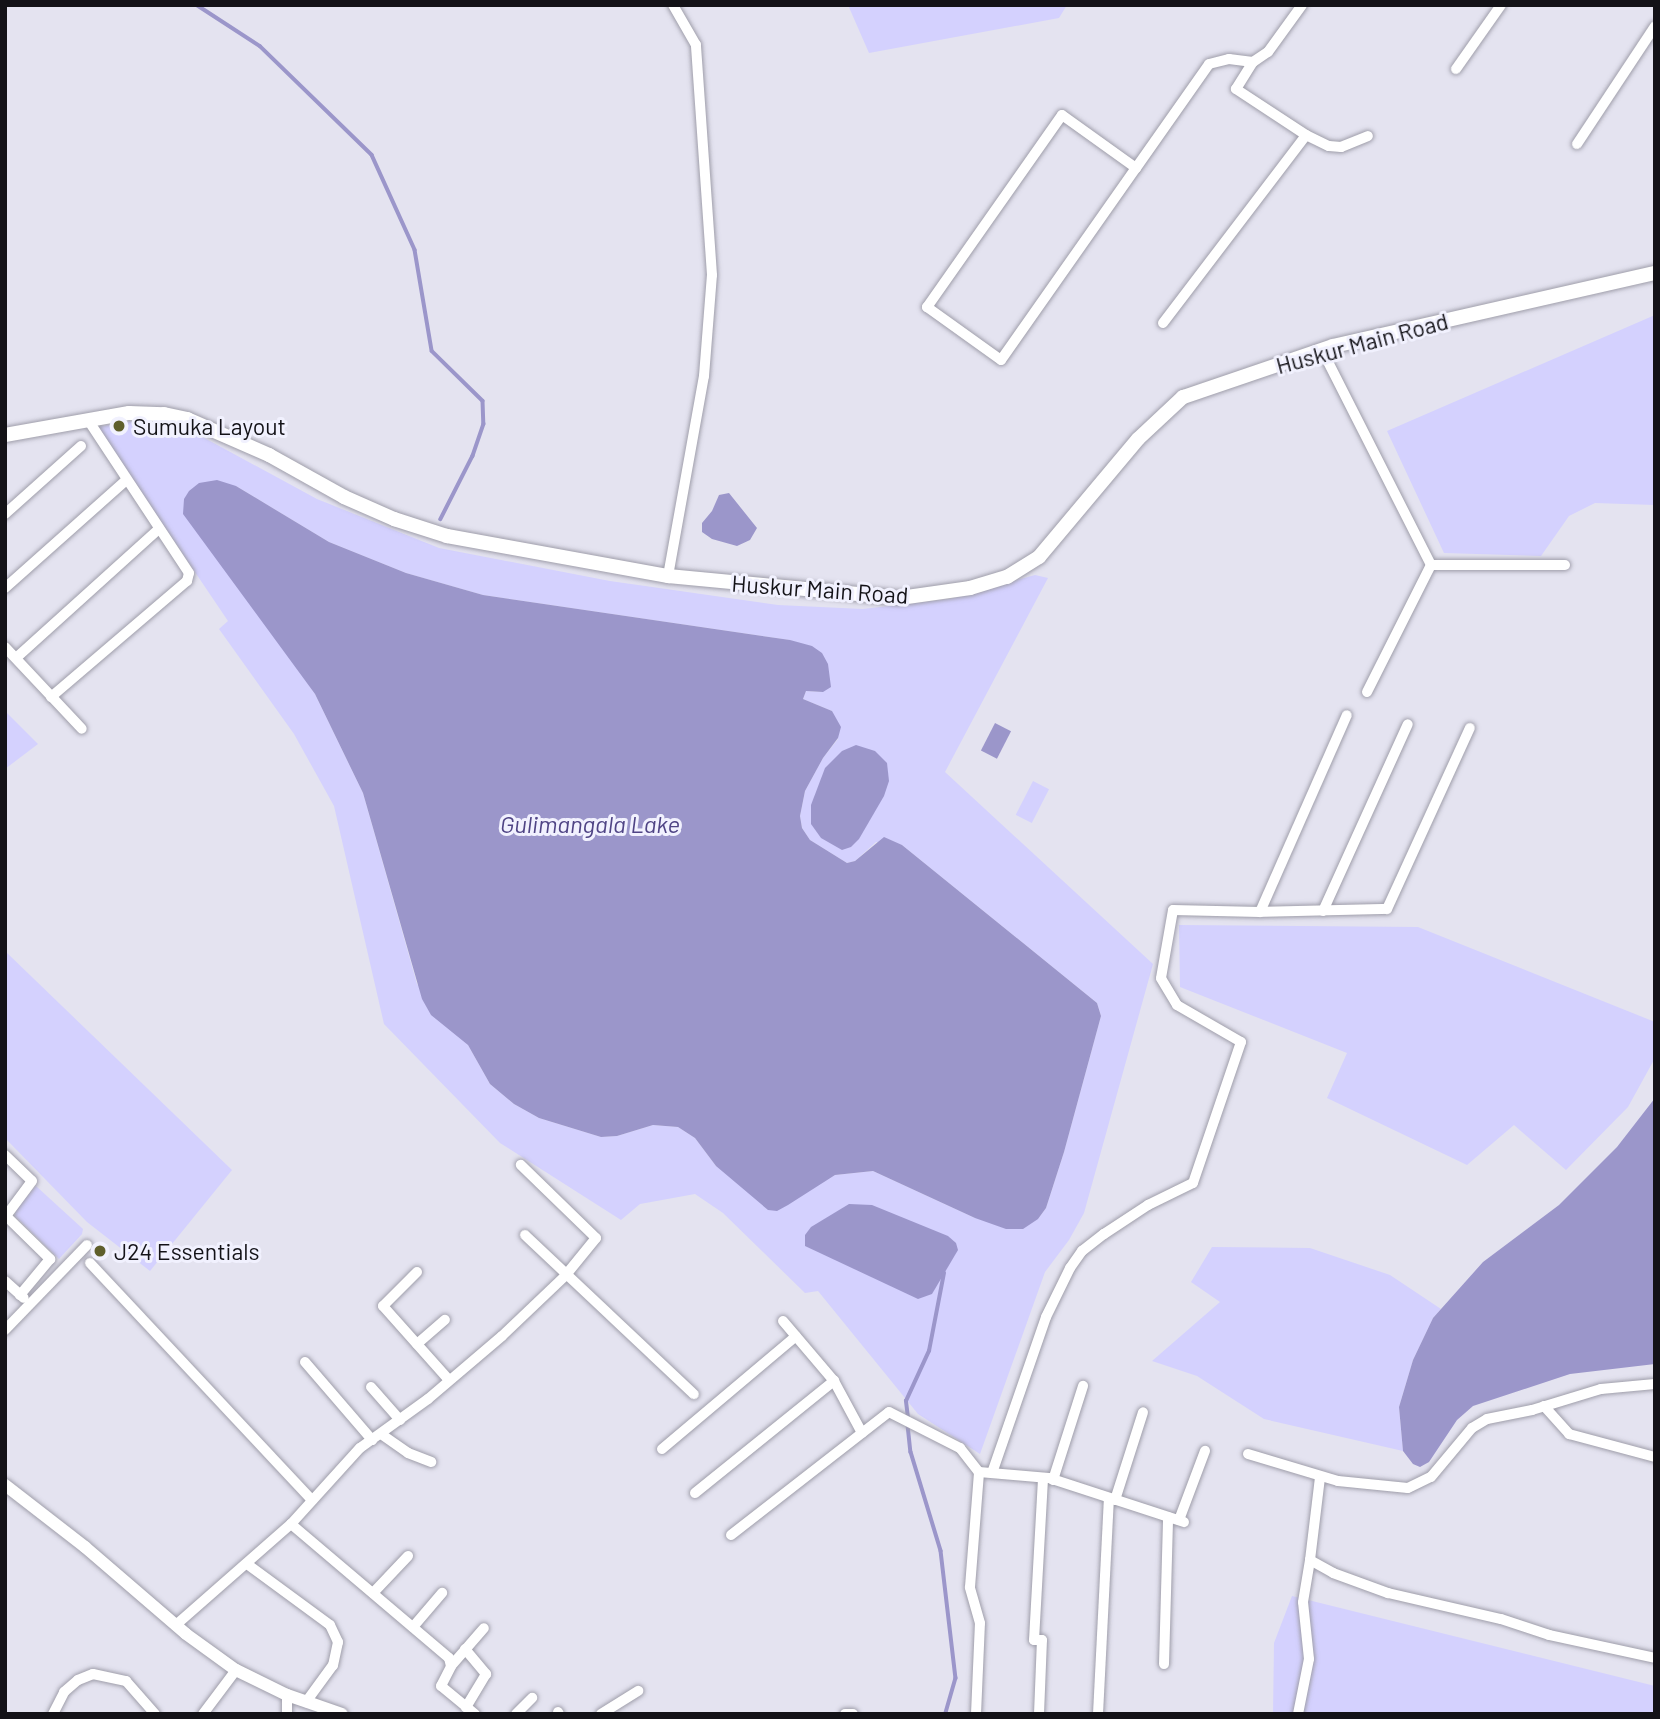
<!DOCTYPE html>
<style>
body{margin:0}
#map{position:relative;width:1660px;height:1719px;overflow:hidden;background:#e4e3f0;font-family:Barlow,sans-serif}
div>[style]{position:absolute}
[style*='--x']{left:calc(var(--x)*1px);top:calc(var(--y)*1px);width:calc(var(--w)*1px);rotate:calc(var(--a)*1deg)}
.green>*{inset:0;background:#d4d1fe;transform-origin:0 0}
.water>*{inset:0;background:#9b96ca;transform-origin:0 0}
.stream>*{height:3.5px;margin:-1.75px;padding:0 1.75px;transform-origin:1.75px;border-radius:1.75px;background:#9b96ca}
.roads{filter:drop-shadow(0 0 2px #9f9eaa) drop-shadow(0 0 2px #9f9eaa)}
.minor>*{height:10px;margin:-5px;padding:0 5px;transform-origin:5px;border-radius:5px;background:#fff}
.tertiary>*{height:12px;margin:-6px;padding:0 6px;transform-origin:6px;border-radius:6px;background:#fff}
.secondary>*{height:14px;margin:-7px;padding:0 7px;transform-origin:7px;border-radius:7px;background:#fff}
.dots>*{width:19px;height:19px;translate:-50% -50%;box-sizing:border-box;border:4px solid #f1f1fe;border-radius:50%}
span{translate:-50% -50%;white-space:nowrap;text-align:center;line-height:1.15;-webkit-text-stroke:6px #f1f1fe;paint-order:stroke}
.street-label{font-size:23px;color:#131217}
.poi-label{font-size:23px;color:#131217}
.left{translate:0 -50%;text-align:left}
.water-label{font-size:24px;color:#4f4485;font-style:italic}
.frame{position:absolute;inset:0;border:7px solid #131217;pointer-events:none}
</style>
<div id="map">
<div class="green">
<i style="clip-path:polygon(848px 5px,1067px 5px,1059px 18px,869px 53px)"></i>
<i style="clip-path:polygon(1655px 315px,1655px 505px,1595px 503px,1569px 516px,1541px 556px,1444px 553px,1387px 431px)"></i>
<i style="clip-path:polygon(evenodd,134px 421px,186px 428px,317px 499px,439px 548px,610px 581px,778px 605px,863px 609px,950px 599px,1035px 575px,1048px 578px,945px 772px,1153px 964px,1084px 1213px,1069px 1240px,1045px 1272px,980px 1454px,918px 1414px,818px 1291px,805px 1293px,723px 1213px,695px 1194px,640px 1204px,621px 1220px,500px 1143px,384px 1024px,334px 806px,294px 734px,219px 629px,228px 621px,97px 427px,134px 421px,236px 486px,329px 542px,406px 573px,483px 595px,790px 640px,823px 692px,806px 691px,803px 699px,832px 711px,838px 739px,823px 758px,805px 791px,800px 816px,802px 828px,810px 840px,847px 863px,855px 861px,876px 842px,902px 845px,1097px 1003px,1101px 1016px,1064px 1152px,1046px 1208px,1038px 1219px,975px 1218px,873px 1171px,835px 1175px,814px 1186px,716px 1166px,695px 1138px,678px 1127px,653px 1125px,617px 1136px,601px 1137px,539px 1118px,514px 1104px,490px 1084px,468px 1045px,417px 984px,363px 793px,315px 694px,294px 664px,236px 486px)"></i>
<i style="clip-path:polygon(5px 711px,38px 744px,5px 769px)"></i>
<i style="left:1033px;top:781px;width:18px;height:38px;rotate:27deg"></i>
<i style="clip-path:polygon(1179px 925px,1418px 927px,1655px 1022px,1655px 1058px,1628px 1107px,1566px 1170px,1514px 1125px,1467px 1165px,1327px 1098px,1347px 1053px,1180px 987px)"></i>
<i style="clip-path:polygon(5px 951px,232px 1170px,150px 1271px,87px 1222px,5px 1138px)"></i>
<i style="clip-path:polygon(36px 1186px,83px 1229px,82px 1234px,59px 1259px,15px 1216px,16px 1209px)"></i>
<i style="clip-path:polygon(1212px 1247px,1310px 1248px,1390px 1275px,1441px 1309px,1433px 1318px,1413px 1360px,1399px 1407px,1403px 1451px,1264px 1419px,1197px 1376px,1152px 1361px,1220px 1302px,1191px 1282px)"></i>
<i style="clip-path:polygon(1292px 1596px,1655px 1686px,1655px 1714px,1273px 1714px,1274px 1643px)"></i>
</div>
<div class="water">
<i style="clip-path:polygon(217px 480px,236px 486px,329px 542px,406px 573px,483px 595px,790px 640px,812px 646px,822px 653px,828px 664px,831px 687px,823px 692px,806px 691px,803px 699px,832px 711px,841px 727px,838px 738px,823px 758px,805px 791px,800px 816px,802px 828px,810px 840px,847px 863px,855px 861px,884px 837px,902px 845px,1097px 1003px,1101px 1016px,1064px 1152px,1046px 1208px,1038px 1219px,1023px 1229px,1006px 1229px,975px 1218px,873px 1171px,835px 1175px,788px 1205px,777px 1211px,768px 1210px,716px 1166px,695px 1138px,678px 1127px,653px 1125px,617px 1136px,601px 1137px,539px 1118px,514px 1104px,490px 1084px,468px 1045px,431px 1015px,422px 999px,363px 793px,315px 694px,183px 514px,184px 499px,189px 491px,199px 483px)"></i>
<i style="clip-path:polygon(729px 493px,757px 528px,750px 540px,737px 546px,712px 539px,702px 532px,702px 523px,712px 511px,719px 495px)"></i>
<i style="left:995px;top:723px;width:18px;height:31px;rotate:27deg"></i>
<i style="clip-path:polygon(856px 745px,875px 751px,887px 763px,889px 781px,884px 796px,859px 839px,851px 847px,842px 850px,821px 838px,811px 824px,811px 805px,825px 768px,842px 751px)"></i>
<i style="clip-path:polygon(1655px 1098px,1655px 1364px,1570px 1374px,1473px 1406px,1457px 1420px,1429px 1462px,1420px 1467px,1413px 1464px,1403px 1451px,1399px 1407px,1413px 1360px,1433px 1318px,1483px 1262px,1559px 1205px,1617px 1147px)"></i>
<i style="clip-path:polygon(849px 1204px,872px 1205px,948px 1236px,956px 1243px,958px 1250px,932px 1294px,918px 1299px,805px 1246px,805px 1235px,811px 1227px)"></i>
</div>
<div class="stream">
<i style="--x:197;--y:5;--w:75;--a:33.1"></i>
<i style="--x:260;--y:46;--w:156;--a:44.2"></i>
<i style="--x:372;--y:155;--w:104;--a:65.6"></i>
<i style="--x:415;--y:250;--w:102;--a:80.4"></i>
<i style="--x:432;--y:351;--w:71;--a:44.4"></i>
<i style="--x:483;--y:401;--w:23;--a:88"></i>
<i style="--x:484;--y:424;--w:34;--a:109"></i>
<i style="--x:473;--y:456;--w:71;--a:116.9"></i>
<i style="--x:908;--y:1418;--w:17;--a:-97"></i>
<i style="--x:906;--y:1401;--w:55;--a:-65.3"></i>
<i style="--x:929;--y:1351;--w:79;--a:-79.1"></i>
<i style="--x:908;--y:1425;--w:27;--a:84"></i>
<i style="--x:911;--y:1452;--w:103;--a:73.1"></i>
<i style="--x:941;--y:1551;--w:128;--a:83.3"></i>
<i style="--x:956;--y:1678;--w:37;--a:106"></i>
</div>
<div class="roads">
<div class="minor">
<i style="--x:1456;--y:69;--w:78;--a:-54.9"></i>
<i style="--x:1306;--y:135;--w:25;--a:26"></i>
<i style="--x:1329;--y:146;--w:12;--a:5"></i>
<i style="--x:1341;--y:147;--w:29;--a:-22"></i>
<i style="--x:1577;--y:144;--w:141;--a:-56.5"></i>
<i style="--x:1136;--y:168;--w:91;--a:-144.4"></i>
<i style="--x:1062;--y:115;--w:235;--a:125.1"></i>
<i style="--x:927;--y:307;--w:91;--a:35.6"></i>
<i style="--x:1001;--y:360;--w:235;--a:-54.9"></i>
<i style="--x:1136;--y:168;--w:127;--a:-54.9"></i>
<i style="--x:1209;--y:64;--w:21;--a:-14"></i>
<i style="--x:1229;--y:59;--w:24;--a:7"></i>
<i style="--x:1253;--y:62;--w:18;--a:-34"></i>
<i style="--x:1268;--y:52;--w:58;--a:-54.1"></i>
<i style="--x:1163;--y:323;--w:236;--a:-52.7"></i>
<i style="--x:1306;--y:135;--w:84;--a:-146.7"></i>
<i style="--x:1236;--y:89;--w:32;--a:-58"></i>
<i style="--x:1322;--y:350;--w:241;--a:63.1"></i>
<i style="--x:5;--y:514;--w:102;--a:-41.8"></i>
<i style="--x:668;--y:576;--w:203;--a:-79.8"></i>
<i style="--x:704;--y:376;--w:101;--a:-85.5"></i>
<i style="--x:712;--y:275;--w:231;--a:-94"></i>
<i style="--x:696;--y:45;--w:46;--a:-119.9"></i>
<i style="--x:5;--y:588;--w:161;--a:-41.7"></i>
<i style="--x:5;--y:647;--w:112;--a:46.8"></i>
<i style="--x:16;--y:658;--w:193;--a:-42.1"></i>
<i style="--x:1367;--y:692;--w:142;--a:-63.3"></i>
<i style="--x:1431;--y:565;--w:134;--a:0"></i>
<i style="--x:51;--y:697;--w:179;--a:-40.5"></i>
<i style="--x:187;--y:581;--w:8;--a:-76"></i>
<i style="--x:189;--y:573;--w:183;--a:-123.4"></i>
<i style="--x:1323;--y:911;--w:205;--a:-65.6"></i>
<i style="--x:1260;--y:912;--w:127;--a:-1.4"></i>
<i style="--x:1387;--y:909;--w:199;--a:-65.4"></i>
<i style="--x:5;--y:1155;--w:37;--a:44"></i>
<i style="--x:32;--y:1181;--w:44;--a:126.6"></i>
<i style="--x:6;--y:1216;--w:62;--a:44.3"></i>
<i style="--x:50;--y:1259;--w:47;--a:129.8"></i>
<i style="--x:525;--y:1235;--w:232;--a:43.3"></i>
<i style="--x:90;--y:1263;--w:325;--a:46.9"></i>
<i style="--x:417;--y:1272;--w:48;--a:135"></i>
<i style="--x:383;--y:1306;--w:99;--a:48.3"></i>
<i style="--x:5;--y:1281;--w:25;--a:42"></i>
<i style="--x:783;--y:1321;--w:79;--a:49.6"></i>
<i style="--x:834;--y:1381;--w:59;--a:61.7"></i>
<i style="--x:5;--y:1330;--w:118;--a:-46"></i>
<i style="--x:417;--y:1344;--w:37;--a:-41"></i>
<i style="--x:305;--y:1362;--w:103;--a:49.3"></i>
<i style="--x:371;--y:1387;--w:44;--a:48.7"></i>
<i style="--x:1544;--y:1406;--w:38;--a:48"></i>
<i style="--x:1569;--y:1434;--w:89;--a:15"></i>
<i style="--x:381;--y:1434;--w:33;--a:35"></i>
<i style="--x:408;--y:1453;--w:25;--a:21"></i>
<i style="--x:662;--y:1449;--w:175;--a:-40.1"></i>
<i style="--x:1248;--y:1454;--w:94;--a:16.7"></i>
<i style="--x:1338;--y:1481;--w:70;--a:5.7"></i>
<i style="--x:1408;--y:1488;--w:25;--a:-26"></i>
<i style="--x:1431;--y:1477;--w:64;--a:-50.1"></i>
<i style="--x:1472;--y:1428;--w:17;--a:-31"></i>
<i style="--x:1487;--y:1419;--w:46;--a:-11.3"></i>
<i style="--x:1532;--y:1410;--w:72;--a:-16.9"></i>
<i style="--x:1601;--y:1389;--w:54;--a:-5.3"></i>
<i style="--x:992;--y:1473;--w:165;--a:-70.9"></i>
<i style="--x:1046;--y:1317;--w:55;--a:-63.9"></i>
<i style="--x:1070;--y:1268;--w:21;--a:-55"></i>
<i style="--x:1082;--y:1251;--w:28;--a:-38"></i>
<i style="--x:1104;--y:1234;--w:53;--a:-33.4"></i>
<i style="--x:1148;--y:1205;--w:50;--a:-26.1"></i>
<i style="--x:1193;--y:1183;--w:149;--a:-71.2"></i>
<i style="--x:1241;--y:1042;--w:74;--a:-150"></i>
<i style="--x:1177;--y:1005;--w:31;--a:-121"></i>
<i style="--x:1161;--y:978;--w:69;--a:-80"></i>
<i style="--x:1173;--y:910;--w:87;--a:1.3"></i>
<i style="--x:1260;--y:912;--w:215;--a:-66.2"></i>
<i style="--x:1053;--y:1480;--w:99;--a:-72.3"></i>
<i style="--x:695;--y:1493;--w:179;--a:-38.9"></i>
<i style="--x:1115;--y:1500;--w:92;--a:-72.3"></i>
<i style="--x:1179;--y:1520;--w:74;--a:-69.4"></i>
<i style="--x:291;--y:1524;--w:207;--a:40.3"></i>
<i style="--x:449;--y:1658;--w:8;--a:76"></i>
<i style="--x:731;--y:1535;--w:200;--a:-37.9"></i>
<i style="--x:889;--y:1412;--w:80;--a:26.9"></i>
<i style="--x:960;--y:1448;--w:31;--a:52"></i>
<i style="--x:1310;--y:1560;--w:84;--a:-83.1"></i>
<i style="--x:247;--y:1564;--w:103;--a:36.3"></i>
<i style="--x:330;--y:1625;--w:19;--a:65"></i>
<i style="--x:338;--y:1642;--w:24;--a:102"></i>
<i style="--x:333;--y:1665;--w:46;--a:126.1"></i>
<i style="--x:373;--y:1593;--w:51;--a:-46.6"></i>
<i style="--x:177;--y:1624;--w:152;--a:-41.3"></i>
<i style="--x:291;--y:1524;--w:103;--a:-47.8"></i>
<i style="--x:360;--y:1448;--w:84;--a:-35.8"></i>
<i style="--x:428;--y:1399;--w:97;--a:-40.4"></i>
<i style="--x:502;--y:1336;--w:87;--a:-43.6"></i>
<i style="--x:565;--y:1276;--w:49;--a:-50.8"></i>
<i style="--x:596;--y:1238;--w:105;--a:-135.8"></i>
<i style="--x:413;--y:1627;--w:45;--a:-49.5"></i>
<i style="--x:465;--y:1649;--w:33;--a:50"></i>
<i style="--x:486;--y:1674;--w:39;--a:121"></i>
<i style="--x:1164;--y:1664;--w:147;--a:-88.4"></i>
<i style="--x:287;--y:1695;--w:19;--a:90"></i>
<i style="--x:558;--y:1712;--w:2;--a:63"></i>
<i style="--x:53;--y:1714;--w:25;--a:-63"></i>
<i style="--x:64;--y:1692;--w:18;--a:-41"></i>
<i style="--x:78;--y:1680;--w:16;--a:-22"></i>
<i style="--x:93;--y:1674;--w:34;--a:12"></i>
<i style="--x:126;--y:1681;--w:44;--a:48.7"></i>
<i style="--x:203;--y:1714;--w:55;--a:-53.1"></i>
<i style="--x:475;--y:1714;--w:44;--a:-140.5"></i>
<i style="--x:441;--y:1686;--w:22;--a:-63"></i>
<i style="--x:451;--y:1666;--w:50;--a:-49"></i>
<i style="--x:516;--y:1714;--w:23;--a:-45"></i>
<i style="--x:601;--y:1714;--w:44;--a:-31.9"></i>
<i style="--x:845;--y:1714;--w:8;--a:0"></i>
<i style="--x:976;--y:1714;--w:91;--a:-87.5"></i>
<i style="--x:980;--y:1623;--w:37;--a:-106"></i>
<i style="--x:970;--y:1587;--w:115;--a:-85.5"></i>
<i style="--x:979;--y:1472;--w:70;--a:4.9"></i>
<i style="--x:1049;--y:1478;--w:142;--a:18.1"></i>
<i style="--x:1039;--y:1714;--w:74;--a:-87.7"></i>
<i style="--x:1042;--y:1640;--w:8;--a:180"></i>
<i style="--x:1034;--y:1640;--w:162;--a:-86.8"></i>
<i style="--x:1098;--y:1714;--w:216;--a:-87.1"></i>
<i style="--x:1298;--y:1714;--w:56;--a:-78.7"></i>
<i style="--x:1309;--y:1659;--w:57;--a:-96"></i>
<i style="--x:1303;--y:1602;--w:43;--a:-80.5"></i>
<i style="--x:1310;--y:1560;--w:26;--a:29"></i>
<i style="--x:1333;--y:1573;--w:59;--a:20"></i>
<i style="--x:1388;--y:1593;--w:116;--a:13"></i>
<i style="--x:1501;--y:1619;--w:51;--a:18.4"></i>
<i style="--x:1549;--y:1635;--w:108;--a:12.2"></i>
</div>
<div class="tertiary">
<i style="--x:5;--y:1485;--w:101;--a:37.8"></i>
<i style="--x:85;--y:1547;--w:133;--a:40.7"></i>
<i style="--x:186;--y:1634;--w:62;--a:35.8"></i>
<i style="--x:236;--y:1670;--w:57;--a:26.1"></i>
<i style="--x:287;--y:1695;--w:58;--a:19.1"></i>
</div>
<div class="secondary">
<i style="--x:5;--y:435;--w:126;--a:-10.1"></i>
<i style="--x:129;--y:413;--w:35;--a:2"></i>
<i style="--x:164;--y:414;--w:24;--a:12"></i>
<i style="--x:187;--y:419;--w:90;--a:23.7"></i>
<i style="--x:269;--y:455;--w:86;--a:29.2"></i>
<i style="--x:344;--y:497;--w:55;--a:23.7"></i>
<i style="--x:394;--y:519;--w:56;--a:17.8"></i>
<i style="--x:447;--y:536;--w:225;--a:10.3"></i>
<i style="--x:668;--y:576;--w:233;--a:5.4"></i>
<i style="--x:900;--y:598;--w:71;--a:-8.1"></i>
<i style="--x:970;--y:588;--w:39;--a:-17"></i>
<i style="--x:1007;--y:577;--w:38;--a:-32"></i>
<i style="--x:1039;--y:557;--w:154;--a:-50"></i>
<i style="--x:1138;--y:439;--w:62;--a:-43"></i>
<i style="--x:1183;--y:397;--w:158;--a:-18.8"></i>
<i style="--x:1333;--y:346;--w:330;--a:-12.8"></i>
</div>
</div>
<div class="dots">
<i style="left:119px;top:426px;background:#5f5f2c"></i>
<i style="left:100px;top:1251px;background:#5f5f2c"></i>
</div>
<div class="street-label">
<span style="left:1362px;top:343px;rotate:-15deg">Huskur Main Road</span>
<span style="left:820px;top:589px;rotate:4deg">Huskur Main Road</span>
</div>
<div class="poi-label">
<span class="left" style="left:133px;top:426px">Sumuka Layout</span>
<span class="left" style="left:114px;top:1251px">J24 Essentials</span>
</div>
<div class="water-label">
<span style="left:590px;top:824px">Gulimangala Lake</span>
</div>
<div class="frame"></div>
</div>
